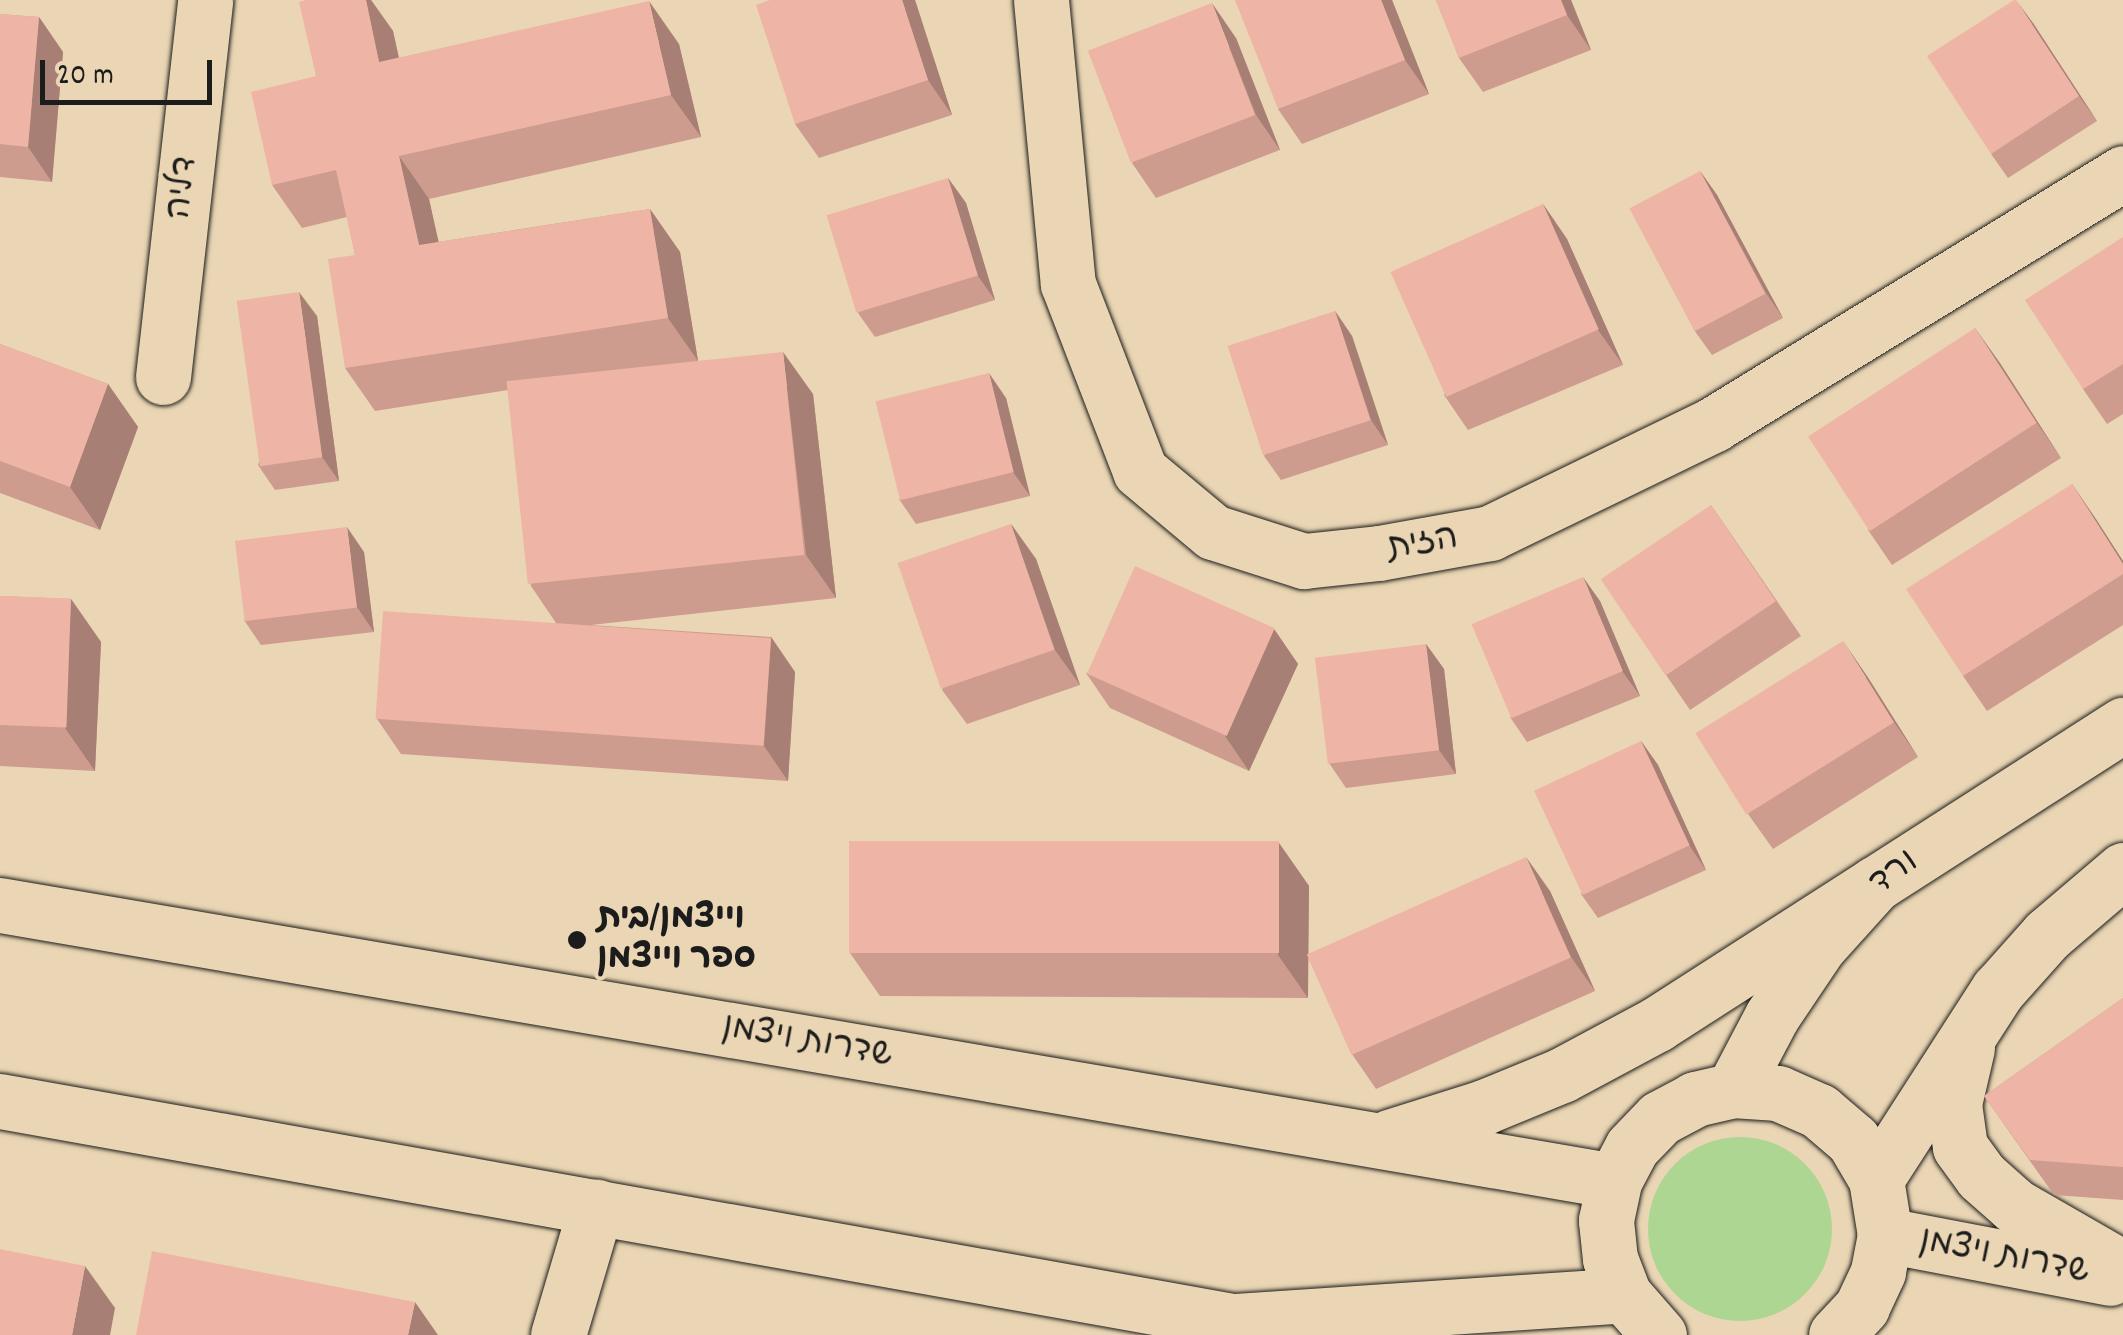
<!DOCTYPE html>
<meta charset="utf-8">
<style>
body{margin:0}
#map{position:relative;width:2123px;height:1335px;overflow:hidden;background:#ead6b4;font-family:Dekko,"Playpen Sans Hebrew",sans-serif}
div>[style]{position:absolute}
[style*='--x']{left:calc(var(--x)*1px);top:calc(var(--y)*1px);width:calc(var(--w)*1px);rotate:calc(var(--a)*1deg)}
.green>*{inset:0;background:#add693}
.round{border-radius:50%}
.roads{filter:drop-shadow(0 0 2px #1c1c1c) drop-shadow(0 0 2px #1c1c1c)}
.minor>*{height:55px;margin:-27.5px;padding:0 27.5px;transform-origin:27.5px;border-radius:27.5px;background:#ead6b4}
.tertiary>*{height:55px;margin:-27.5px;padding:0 27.5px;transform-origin:27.5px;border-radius:27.5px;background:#ead6b4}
.wall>*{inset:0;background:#cd9c8f}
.shaded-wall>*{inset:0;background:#a77f74}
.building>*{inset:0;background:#eeb5a6;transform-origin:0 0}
.dots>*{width:28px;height:28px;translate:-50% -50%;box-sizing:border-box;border:5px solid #ead6b4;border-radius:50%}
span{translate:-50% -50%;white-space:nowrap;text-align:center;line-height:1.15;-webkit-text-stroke:8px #ead6b4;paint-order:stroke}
.street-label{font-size:35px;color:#1c1c1c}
.poi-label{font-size:35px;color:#1c1c1c;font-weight:700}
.left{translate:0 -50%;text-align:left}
.scale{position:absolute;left:40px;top:60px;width:172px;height:45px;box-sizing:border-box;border:5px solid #1c1c1c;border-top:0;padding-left:12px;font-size:30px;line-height:35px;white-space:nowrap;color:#1c1c1c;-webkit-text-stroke:8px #ead6b4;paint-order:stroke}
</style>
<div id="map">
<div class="green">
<i class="round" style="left:1648px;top:1137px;width:184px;height:184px"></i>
</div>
<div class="roads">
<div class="minor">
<i style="--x:1041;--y:0;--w:285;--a:84.6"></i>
<i style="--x:1068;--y:284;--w:200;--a:68.9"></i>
<i style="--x:1140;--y:471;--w:95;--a:39.9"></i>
<i style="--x:1213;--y:532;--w:96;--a:17.7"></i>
<i style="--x:1304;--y:561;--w:75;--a:-6.1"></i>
<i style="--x:1379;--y:553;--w:113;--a:-10.2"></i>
<i style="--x:1490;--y:533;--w:249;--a:-25.9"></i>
<i style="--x:1714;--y:424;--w:480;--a:-31.5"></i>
<i style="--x:163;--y:377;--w:379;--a:-83.6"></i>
<i style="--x:558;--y:1335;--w:134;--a:-73.5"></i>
</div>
<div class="tertiary">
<i style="--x:0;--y:905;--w:1637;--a:9.7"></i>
<i style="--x:1967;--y:1048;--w:57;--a:103.1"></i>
<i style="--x:1954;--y:1104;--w:43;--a:82.1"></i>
<i style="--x:1960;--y:1147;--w:36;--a:54"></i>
<i style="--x:1981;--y:1176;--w:45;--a:41.4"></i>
<i style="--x:2015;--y:1206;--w:125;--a:29.9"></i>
<i style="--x:1733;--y:1090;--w:84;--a:-62.2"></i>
<i style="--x:1772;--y:1016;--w:84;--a:-56.1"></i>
<i style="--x:1819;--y:946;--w:84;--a:-47.9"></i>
<i style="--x:1875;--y:884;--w:295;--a:-32.7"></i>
<i style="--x:0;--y:1101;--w:1252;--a:10.12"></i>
<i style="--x:1233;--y:1321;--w:46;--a:17.7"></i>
<i style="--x:1389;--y:1137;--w:100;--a:-17.5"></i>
<i style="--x:1484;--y:1107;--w:84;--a:-22.3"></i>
<i style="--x:1562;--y:1075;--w:108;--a:-28.2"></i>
<i style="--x:1657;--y:1024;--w:259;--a:-32.7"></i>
<i style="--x:1876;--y:1179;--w:225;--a:-57.2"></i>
<i style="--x:1998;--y:990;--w:74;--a:-48.3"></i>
<i style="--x:2047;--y:935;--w:100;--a:-40.5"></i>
<i style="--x:1885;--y:1235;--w:229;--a:10.8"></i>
<i style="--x:1236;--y:1321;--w:389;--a:-3.8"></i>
<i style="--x:1659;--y:1335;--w:53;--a:-131.2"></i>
<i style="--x:1624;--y:1295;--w:39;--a:-111"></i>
<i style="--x:1610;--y:1259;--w:39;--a:-96"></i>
<i style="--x:1606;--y:1220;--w:40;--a:-78"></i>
<i style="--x:1614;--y:1181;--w:38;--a:-62"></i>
<i style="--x:1632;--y:1147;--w:40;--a:-46"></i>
<i style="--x:1660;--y:1118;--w:40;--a:-28"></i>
<i style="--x:1695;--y:1099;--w:39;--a:-13"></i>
<i style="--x:1733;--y:1090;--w:45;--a:3.8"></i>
<i style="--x:1778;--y:1093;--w:45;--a:23.7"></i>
<i style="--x:1819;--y:1111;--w:45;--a:40.5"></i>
<i style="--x:1853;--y:1140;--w:45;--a:59.5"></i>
<i style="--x:1876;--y:1179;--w:57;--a:80.9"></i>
<i style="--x:1885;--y:1235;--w:38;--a:101"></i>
<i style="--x:1878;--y:1272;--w:38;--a:115"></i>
<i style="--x:1862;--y:1307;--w:38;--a:133"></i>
</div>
</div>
<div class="wall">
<i style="clip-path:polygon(306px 0,371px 0,393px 31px,399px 58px,679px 44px,701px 137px,429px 199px,438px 242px,650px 209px,680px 252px,698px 361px,813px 394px,836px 598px,591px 625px,771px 637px,795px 672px,788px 781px,401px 754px,377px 719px,556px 623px,531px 586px,508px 390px,375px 411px,345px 368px,355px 255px,347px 217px,302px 228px,272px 185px,316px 76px)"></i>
<i style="clip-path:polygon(915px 0,952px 115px,819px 158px,795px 124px)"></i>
<i style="clip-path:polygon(1392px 0,1429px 94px,1302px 144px,1278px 109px)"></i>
<i style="clip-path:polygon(1436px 0,1571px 0,1591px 50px,1483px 92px,1459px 58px)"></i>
<i style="clip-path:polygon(0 14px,39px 17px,63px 52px,52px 182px,0 177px)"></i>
<i style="clip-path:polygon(2033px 23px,2097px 121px,2008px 178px,1991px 154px)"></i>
<i style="clip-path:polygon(1236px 38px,1280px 150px,1156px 198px,1132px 163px)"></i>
<i style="clip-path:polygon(1700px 171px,1717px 195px,1783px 318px,1712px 355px,1694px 330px)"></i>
<i style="clip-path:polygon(948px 178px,966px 203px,995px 300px,875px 337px,858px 313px)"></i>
<i style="clip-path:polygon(1543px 204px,1567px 239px,1623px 365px,1468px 430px,1444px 395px)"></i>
<i style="clip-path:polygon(2123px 237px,2123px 414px,2107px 424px,2083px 389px)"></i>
<i style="clip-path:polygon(1335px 311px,1352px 336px,1388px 445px,1281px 480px,1264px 456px)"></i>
<i style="clip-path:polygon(317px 316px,339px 481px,275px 490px,258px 465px)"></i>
<i style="clip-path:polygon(1975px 328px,2061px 458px,1892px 565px,1868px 530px)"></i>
<i style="clip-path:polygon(0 344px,108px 384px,138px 427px,100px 530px,0 493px)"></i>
<i style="clip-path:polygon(1006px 398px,1030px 496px,916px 524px,899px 499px)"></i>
<i style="clip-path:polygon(2072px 484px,2123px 561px,2123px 625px,1987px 711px,1963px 676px)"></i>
<i style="clip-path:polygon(1711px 505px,1801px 636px,1690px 710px,1666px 675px)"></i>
<i style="clip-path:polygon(1011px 524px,1036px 559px,1080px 685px,967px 724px,942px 690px)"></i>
<i style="clip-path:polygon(364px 552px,374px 632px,261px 645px,244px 620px)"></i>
<i style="clip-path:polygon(0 596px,71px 599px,101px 642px,95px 771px,0 766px)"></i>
<i style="clip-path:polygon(1600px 601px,1640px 696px,1527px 742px,1510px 717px)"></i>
<i style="clip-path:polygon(1274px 629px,1298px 664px,1249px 771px,1110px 708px,1086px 673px)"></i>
<i style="clip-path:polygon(1426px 644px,1444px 669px,1456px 774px,1346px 788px,1329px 763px)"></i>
<i style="clip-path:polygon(1867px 676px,1918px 757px,1773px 849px,1748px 814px)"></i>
<i style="clip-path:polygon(1641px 741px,1658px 765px,1706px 870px,1598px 918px,1581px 894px)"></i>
<i style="clip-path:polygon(1279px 843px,1309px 886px,1308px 954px,1550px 891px,1595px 991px,1376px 1089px,1352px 1054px,1308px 957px,1308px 998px,880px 996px,850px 953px)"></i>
<i style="clip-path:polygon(2123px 998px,2123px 1200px,2054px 1195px,1984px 1096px)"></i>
</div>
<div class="shaded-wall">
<i style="clip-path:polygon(366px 0,371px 0,393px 31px,409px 105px,379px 62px)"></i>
<i style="clip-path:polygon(902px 0,915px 0,952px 115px,928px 80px)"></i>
<i style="clip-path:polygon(1381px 0,1392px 0,1429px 94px,1405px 60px)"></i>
<i style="clip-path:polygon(1561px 0,1571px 0,1591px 50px,1567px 15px)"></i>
<i style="clip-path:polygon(2016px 0,2033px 23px,2097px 121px,2079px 96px)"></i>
<i style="clip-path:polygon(649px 1px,679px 44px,701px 137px,671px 95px)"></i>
<i style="clip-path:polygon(1212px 3px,1236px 38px,1280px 150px,1256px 115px)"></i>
<i style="clip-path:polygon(39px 17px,63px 52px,52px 182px,28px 147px)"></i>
<i style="clip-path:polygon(399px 156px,429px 199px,449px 288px,419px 245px)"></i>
<i style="clip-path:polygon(1700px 171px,1717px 195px,1783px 318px,1766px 293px)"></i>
<i style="clip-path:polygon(948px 178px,966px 203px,995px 300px,978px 276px)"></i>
<i style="clip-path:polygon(1543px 204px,1567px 239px,1623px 365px,1598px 330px)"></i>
<i style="clip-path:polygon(650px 209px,680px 252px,698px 361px,668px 318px)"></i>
<i style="clip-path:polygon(299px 292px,317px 316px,339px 481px,322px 457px)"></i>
<i style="clip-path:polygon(1335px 311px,1352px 336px,1388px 445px,1371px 420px)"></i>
<i style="clip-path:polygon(1975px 328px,2000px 363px,2061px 458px,2037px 423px)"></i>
<i style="clip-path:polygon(783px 352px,813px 394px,836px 598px,806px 555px)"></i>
<i style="clip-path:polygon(989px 373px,1006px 398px,1030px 496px,1013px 472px)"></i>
<i style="clip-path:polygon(108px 384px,138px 427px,100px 530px,70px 487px)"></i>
<i style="clip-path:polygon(2072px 484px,2096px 519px,2123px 561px,2123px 564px)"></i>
<i style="clip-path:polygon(1011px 524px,1036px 559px,1080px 685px,1055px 650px)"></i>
<i style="clip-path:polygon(347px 527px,364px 552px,374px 632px,357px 607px)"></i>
<i style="clip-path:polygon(1583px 577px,1600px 601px,1640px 696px,1622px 671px)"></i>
<i style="clip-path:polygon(71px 599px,101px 642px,95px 771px,65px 728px)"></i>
<i style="clip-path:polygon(1274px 629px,1298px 664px,1249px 771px,1225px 736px)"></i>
<i style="clip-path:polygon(771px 637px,795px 672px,788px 781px,764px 746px)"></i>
<i style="clip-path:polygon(1843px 641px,1867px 676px,1918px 757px,1894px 722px)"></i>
<i style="clip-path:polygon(1426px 644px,1444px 669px,1456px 774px,1439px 750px)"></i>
<i style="clip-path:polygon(1641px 741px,1658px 765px,1706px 870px,1689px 845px)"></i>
<i style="clip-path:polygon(1279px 843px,1309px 886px,1308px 998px,1278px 955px)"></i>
<i style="clip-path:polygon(1526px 857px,1550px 891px,1595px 991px,1571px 957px)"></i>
<i style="clip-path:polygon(85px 1266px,115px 1308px,110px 1335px,72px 1335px)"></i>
<i style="clip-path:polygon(415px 1302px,438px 1335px,408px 1335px)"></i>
</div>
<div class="building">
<i style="clip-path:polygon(306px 0,366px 0,379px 62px,649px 1px,671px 95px,399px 156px,419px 245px,650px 209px,668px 318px,345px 368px,328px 259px,355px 255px,336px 170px,272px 185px,251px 92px,316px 76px,299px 2px)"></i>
<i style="clip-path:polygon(770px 0,902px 0,928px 80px,795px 124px,756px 5px)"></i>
<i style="clip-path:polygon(1235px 0,1381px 0,1405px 60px,1278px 109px)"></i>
<i style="clip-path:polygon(1436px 0,1561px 0,1567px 15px,1459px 58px)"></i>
<i style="clip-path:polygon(2014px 0,2016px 0,2079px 96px,1991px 154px,1927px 56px)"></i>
<i style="left:1212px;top:3px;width:120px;height:133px;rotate:69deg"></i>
<i style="clip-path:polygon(0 14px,39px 17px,28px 147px,0 144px)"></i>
<i style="left:1700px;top:171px;width:139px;height:80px;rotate:62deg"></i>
<i style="left:948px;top:178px;width:102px;height:127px;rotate:73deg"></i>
<i style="left:1543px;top:204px;width:137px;height:167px;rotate:66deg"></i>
<i style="clip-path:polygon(2123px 237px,2123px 364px,2083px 389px,2025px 300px)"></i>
<i style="left:299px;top:292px;width:167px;height:63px;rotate:82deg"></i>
<i style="left:1335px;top:311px;width:115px;height:113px;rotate:72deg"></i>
<i style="left:1975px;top:328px;width:113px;height:199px;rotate:57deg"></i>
<i style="clip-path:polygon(0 344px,108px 384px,70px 487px,0 461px)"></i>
<i style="left:783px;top:352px;width:204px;height:278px;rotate:84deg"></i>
<i style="left:989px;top:373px;width:102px;height:117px;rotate:76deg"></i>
<i style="clip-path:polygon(2072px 484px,2123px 564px,2123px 574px,1963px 676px,1906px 589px)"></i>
<i style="left:1711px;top:505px;width:116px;height:133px;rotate:56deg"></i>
<i style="left:1011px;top:524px;width:133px;height:120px;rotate:71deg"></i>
<i style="left:347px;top:527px;width:81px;height:113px;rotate:83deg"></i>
<i style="left:1135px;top:566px;width:153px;height:118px;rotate:24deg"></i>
<i style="left:1583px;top:577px;width:102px;height:121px;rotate:67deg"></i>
<i style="left:0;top:596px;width:71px;height:129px;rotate:2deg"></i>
<i style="left:383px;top:611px;width:389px;height:108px;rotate:4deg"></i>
<i style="left:1843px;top:641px;width:96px;height:174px;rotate:58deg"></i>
<i style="left:1426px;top:644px;width:107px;height:112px;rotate:83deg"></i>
<i style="left:1641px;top:741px;width:115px;height:118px;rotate:65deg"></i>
<i style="left:849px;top:841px;width:430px;height:112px"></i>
<i style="left:1526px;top:857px;width:110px;height:240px;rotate:66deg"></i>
<i style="clip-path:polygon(2123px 998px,2123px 1167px,2030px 1160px,1984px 1096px)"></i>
<i style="clip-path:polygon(0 1249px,85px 1266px,72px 1335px,0 1335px)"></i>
<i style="clip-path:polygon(152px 1251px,415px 1302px,408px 1335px,136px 1335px)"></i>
</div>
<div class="dots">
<i style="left:577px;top:940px;background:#1c1c1c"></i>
</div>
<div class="street-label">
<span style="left:184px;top:188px;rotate:-84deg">דליה</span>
<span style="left:1423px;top:545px;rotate:-10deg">הזית</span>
<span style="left:1895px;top:874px;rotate:-37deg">ורד</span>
<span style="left:807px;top:1043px;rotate:10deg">שדרות ויצמן</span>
<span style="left:2004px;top:1258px;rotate:11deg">שדרות ויצמן</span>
</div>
<div class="poi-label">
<span class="left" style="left:597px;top:940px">וייצמן/בית<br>ספר וייצמן</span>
</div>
<div class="scale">20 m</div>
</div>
